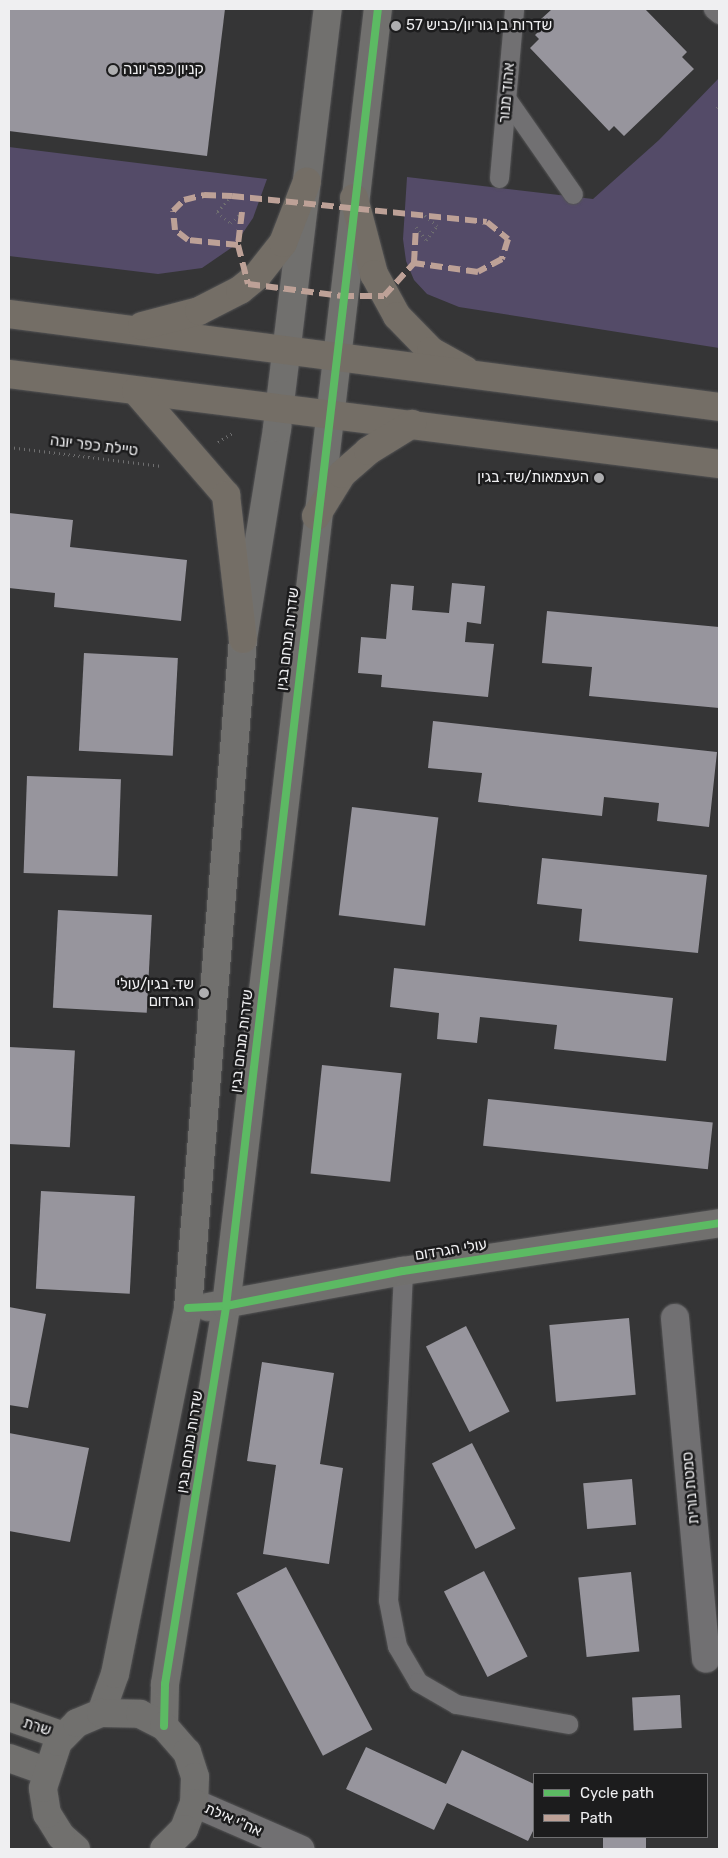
<!DOCTYPE html>
<meta charset="utf-8">
<style>
body{margin:0}
#map{position:relative;width:728px;height:1858px;overflow:hidden;background:#353536;font-family:Rubik,"Noto Sans Hebrew",sans-serif}
div>[style]{position:absolute}
[style*='--x']{left:calc(var(--x)*1px);top:calc(var(--y)*1px);width:calc(var(--w)*1px);rotate:calc(var(--a)*1deg)}
.green>*{inset:0;background:#544b68}
.building>*{inset:0;background:#97959d;transform-origin:0 0}
.path>*{height:3px;margin-top:-1.5px;transform-origin:0;background:repeating-linear-gradient(90deg,#6f6f70 0 1px,transparent 0 5px)}
.roads{filter:drop-shadow(0 0 1px #545455) drop-shadow(0 0 1px #545455)}
.lane>*{height:19px;margin:-9.5px;padding:0 9.5px;transform-origin:9.5px;border-radius:9.5px;background:#717072}
.street>*{height:28px;margin:-14px;padding:0 14px;transform-origin:14px;border-radius:14px;background:#717072}
.secondary>*{height:28px;margin:-14px;padding:0 14px;transform-origin:14px;border-radius:14px;background:#71706e}
.highway>*{height:28px;margin:-14px;padding:0 14px;transform-origin:14px;border-radius:14px;background:#746e66}
.quiet>*{height:6px;margin-top:-3px;transform-origin:0;background:repeating-linear-gradient(90deg,#bda197 0 12px,transparent 0 18px)}
.cycleway>*{height:8px;margin:-4px;padding:0 4px;transform-origin:4px;border-radius:4px;background:#5cba63}
.dots>*{width:14px;height:14px;translate:-50% -50%;box-sizing:border-box;border:2px solid #1c1c1d;border-radius:50%}
span{translate:-50% -50%;white-space:nowrap;text-align:center;line-height:1.15;-webkit-text-stroke:5px #1c1c1d;paint-order:stroke}
.poi-label{font-size:15px;color:#efeff1}
.left{translate:0 -50%;text-align:left}
.right{translate:-100% -50%;text-align:right}
.street-label{font-size:15px;color:#efeff1}
.frame{position:absolute;inset:0;border:10px solid #efeff1;pointer-events:none}
.legend{position:absolute;left:533px;top:1773px;width:175px;height:65px;box-sizing:border-box;background:#1c1c1d;border:1px solid #707072;margin:0;padding:6px 9px;list-style:none;font-size:15px;color:#efeff1}
.legend li{display:flex;align-items:center;gap:10px;height:25px}
.legend b{width:25px;border:1px solid #707072}
</style>
<div id="map">
<div class="green">
<i style="clip-path:polygon(719px 78px,719px 348px,459px 307px,427px 294px,414px 280px,406px 261px,403px 239px,407px 177px,593px 199px,659px 140px)"></i>
<i style="clip-path:polygon(9px 147px,267px 179px,253px 218px,234px 246px,202px 268px,158px 274px,9px 256px)"></i>
</div>
<div class="building">
<i style="clip-path:polygon(9px 9px,225px 9px,207px 156px,9px 131px)"></i>
<i style="clip-path:polygon(552px 9px,645px 9px,687px 52px,682px 57px,694px 69px,624px 136px,614px 126px,609px 131px,530px 48px,539px 39px,535px 35px,545px 25px,540px 20px)"></i>
<i style="clip-path:polygon(9px 513px,73px 520px,70px 547px,187px 560px,181px 621px,54px 607px,55px 593px,9px 588px)"></i>
<i style="clip-path:polygon(452px 583px,485px 586px,481px 624px,467px 622px,465px 642px,494px 644px,488px 697px,381px 687px,382px 675px,358px 673px,361px 637px,386px 639px,391px 584px,414px 586px,412px 610px,449px 613px)"></i>
<i style="clip-path:polygon(547px 611px,719px 627px,719px 708px,589px 696px,592px 667px,542px 663px)"></i>
<i style="left:84px;top:653px;width:94px;height:98px;rotate:3deg"></i>
<i style="clip-path:polygon(433px 721px,717px 752px,709px 827px,657px 821px,659px 803px,604px 797px,602px 816px,478px 802px,482px 773px,428px 768px)"></i>
<i style="left:27px;top:776px;width:94px;height:97px;rotate:2deg"></i>
<i style="left:352px;top:807px;width:87px;height:109px;rotate:7deg"></i>
<i style="clip-path:polygon(542px 858px,707px 875px,698px 953px,579px 941px,582px 909px,537px 904px)"></i>
<i style="left:58px;top:910px;width:94px;height:98px;rotate:3deg"></i>
<i style="clip-path:polygon(394px 968px,673px 998px,666px 1061px,554px 1049px,557px 1025px,480px 1017px,477px 1043px,437px 1039px,439px 1013px,390px 1007px)"></i>
<i style="left:9px;top:1047px;width:66px;height:97px;rotate:3deg"></i>
<i style="left:322px;top:1065px;width:80px;height:109px;rotate:6deg"></i>
<i style="left:488px;top:1099px;width:226px;height:47px;rotate:6deg"></i>
<i style="left:41px;top:1191px;width:94px;height:98px;rotate:3deg"></i>
<i style="clip-path:polygon(9px 1307px,46px 1314px,28px 1408px,9px 1405px)"></i>
<i style="left:629px;top:1318px;width:77px;height:80px;rotate:85deg"></i>
<i style="left:466px;top:1326px;width:96px;height:45px;rotate:63deg"></i>
<i style="clip-path:polygon(262px 1362px,334px 1373px,320px 1464px,343px 1468px,329px 1564px,263px 1554px,276px 1465px,247px 1461px)"></i>
<i style="clip-path:polygon(9px 1433px,89px 1448px,70px 1542px,9px 1531px)"></i>
<i style="left:472px;top:1443px;width:96px;height:45px;rotate:63deg"></i>
<i style="left:632px;top:1479px;width:46px;height:49px;rotate:85deg"></i>
<i style="left:286px;top:1567px;width:184px;height:56px;rotate:62deg"></i>
<i style="left:484px;top:1571px;width:96px;height:45px;rotate:63deg"></i>
<i style="left:631px;top:1572px;width:80px;height:53px;rotate:84deg"></i>
<i style="left:680px;top:1695px;width:33px;height:48px;rotate:87deg"></i>
<i style="clip-path:polygon(366px 1747px,446px 1784px,462px 1750px,534px 1784px,534px 1829px,528px 1841px,447px 1803px,434px 1830px,346px 1789px)"></i>
<i style="left:603px;top:1837px;width:43px;height:12px"></i>
</div>
<div class="path">
<i style="--x:717;--y:108;--w:4;--a:-56"></i>
<i style="--x:232;--y:196;--w:22;--a:133"></i>
<i style="--x:217;--y:212;--w:18;--a:38"></i>
<i style="--x:231;--y:223;--w:16;--a:-45"></i>
<i style="--x:416;--y:227;--w:16;--a:52"></i>
<i style="--x:426;--y:240;--w:18;--a:-52"></i>
<i style="--x:437;--y:226;--w:18;--a:-139"></i>
<i style="--x:218;--y:442;--w:19;--a:-32"></i>
<i style="--x:9;--y:447;--w:154;--a:7.1"></i>
</div>
<div class="roads">
<div class="lane">
<i style="--x:713;--y:9;--w:8;--a:40"></i>
<i style="--x:506;--y:98;--w:117;--a:55.1"></i>
<i style="--x:499;--y:178;--w:170;--a:-84.9"></i>
<i style="--x:403;--y:1271;--w:329;--a:92.6"></i>
<i style="--x:388;--y:1600;--w:47;--a:78.9"></i>
<i style="--x:397;--y:1646;--w:42;--a:59.7"></i>
<i style="--x:418;--y:1682;--w:44;--a:30.1"></i>
<i style="--x:456;--y:1704;--w:114;--a:10.1"></i>
</div>
<div class="street">
<i style="--x:675;--y:1318;--w:342;--a:84.8"></i>
<i style="--x:194;--y:1803;--w:116;--a:23.5"></i>
</div>
<div class="secondary">
<i style="--x:208;--y:1307;--w:198;--a:-10.5"></i>
<i style="--x:403;--y:1271;--w:320;--a:-8.6"></i>
<i style="--x:101;--y:1713;--w:41;--a:-70.3"></i>
<i style="--x:115;--y:1674;--w:373;--a:-78.7"></i>
<i style="--x:188;--y:1308;--w:671;--a:-85.3"></i>
<i style="--x:243;--y:639;--w:214;--a:-80.8"></i>
<i style="--x:277;--y:428;--w:422;--a:-83.1"></i>
<i style="--x:9;--y:1717;--w:58;--a:19.1"></i>
<i style="--x:164;--y:1726;--w:42;--a:-88.6"></i>
<i style="--x:165;--y:1684;--w:383;--a:-80.8"></i>
<i style="--x:226;--y:1306;--w:1306;--a:-83.32"></i>
<i style="--x:9;--y:1758;--w:41;--a:19.7"></i>
<i style="--x:76;--y:1849;--w:20;--a:-139"></i>
<i style="--x:61;--y:1836;--w:26;--a:-122"></i>
<i style="--x:47;--y:1814;--w:26;--a:-99"></i>
<i style="--x:43;--y:1788;--w:48;--a:-71.9"></i>
<i style="--x:58;--y:1742;--w:27;--a:-45"></i>
<i style="--x:77;--y:1723;--w:26;--a:-23"></i>
<i style="--x:101;--y:1713;--w:39;--a:1"></i>
<i style="--x:140;--y:1714;--w:27;--a:27"></i>
<i style="--x:164;--y:1726;--w:35;--a:49"></i>
<i style="--x:187;--y:1752;--w:26;--a:72"></i>
<i style="--x:195;--y:1777;--w:26;--a:92"></i>
<i style="--x:194;--y:1803;--w:28;--a:111"></i>
<i style="--x:184;--y:1829;--w:28;--a:135"></i>
</div>
<div class="highway">
<i style="--x:354;--y:198;--w:79;--a:75.3"></i>
<i style="--x:374;--y:274;--w:48;--a:61.3"></i>
<i style="--x:397;--y:316;--w:49;--a:45.8"></i>
<i style="--x:431;--y:351;--w:39;--a:29"></i>
<i style="--x:9;--y:314;--w:716;--a:7.46"></i>
<i style="--x:142;--y:326;--w:59;--a:-14.7"></i>
<i style="--x:199;--y:311;--w:46;--a:-27.1"></i>
<i style="--x:240;--y:290;--w:22;--a:-39"></i>
<i style="--x:257;--y:276;--w:42;--a:-51.8"></i>
<i style="--x:283;--y:243;--w:66;--a:-68.8"></i>
<i style="--x:9;--y:374;--w:716;--a:7.22"></i>
<i style="--x:136;--y:391;--w:138;--a:49.1"></i>
<i style="--x:226;--y:495;--w:145;--a:83.3"></i>
<i style="--x:316;--y:516;--w:49;--a:-58.2"></i>
<i style="--x:342;--y:474;--w:35;--a:-41"></i>
<i style="--x:368;--y:451;--w:52;--a:-31.5"></i>
</div>
</div>
<div class="quiet">
<i style="--x:242;--y:212;--w:33;--a:97"></i>
<i style="--x:238;--y:245;--w:40;--a:75.6"></i>
<i style="--x:248;--y:284;--w:95;--a:7.3"></i>
<i style="--x:342;--y:296;--w:42;--a:0"></i>
<i style="--x:384;--y:296;--w:45;--a:-47.7"></i>
<i style="--x:414;--y:263;--w:36;--a:-87"></i>
<i style="--x:238;--y:245;--w:50;--a:-174.3"></i>
<i style="--x:188;--y:240;--w:16;--a:-142"></i>
<i style="--x:175;--y:230;--w:19;--a:-96"></i>
<i style="--x:173;--y:211;--w:16;--a:-45"></i>
<i style="--x:184;--y:200;--w:21;--a:-14"></i>
<i style="--x:204;--y:195;--w:28;--a:2"></i>
<i style="--x:232;--y:196;--w:256;--a:5.8"></i>
<i style="--x:487;--y:222;--w:27;--a:39"></i>
<i style="--x:508;--y:239;--w:21;--a:107"></i>
<i style="--x:502;--y:259;--w:27;--a:152"></i>
<i style="--x:478;--y:272;--w:65;--a:-172"></i>
</div>
<div class="cycleway">
<i style="--x:188;--y:1308;--w:38;--a:-3"></i>
<i style="--x:226;--y:1306;--w:180;--a:-11.2"></i>
<i style="--x:403;--y:1271;--w:320;--a:-8.6"></i>
<i style="--x:164;--y:1726;--w:42;--a:-88.6"></i>
<i style="--x:165;--y:1684;--w:383;--a:-80.8"></i>
<i style="--x:226;--y:1306;--w:1306;--a:-83.32"></i>
</div>
<div class="dots">
<i style="left:396px;top:26px;background:#aeaeb0"></i>
<i style="left:113px;top:70px;background:#aeaeb0"></i>
<i style="left:599px;top:478px;background:#aeaeb0"></i>
<i style="left:204px;top:993px;background:#aeaeb0"></i>
</div>
<div class="poi-label">
<span class="left" style="left:406px;top:26px">שדרות בן גוריון/כביש 57</span>
<span class="left" style="left:123px;top:70px">קניון כפר יונה</span>
<span class="right" style="left:589px;top:478px">העצמאות/שד. בגין</span>
<span class="right" style="left:194px;top:993px">שד. בגין/עולי<br>הגרדום</span>
</div>
<div class="street-label">
<span style="left:507px;top:93px;rotate:-85deg">אהוד מנור</span>
<span style="left:94px;top:446px;rotate:7deg">טיילת כפר יונה</span>
<span style="left:288px;top:639px;rotate:-83deg">שדרות מנחם בגין</span>
<span style="left:242px;top:1041px;rotate:-83deg">שדרות מנחם בגין</span>
<span style="left:451px;top:1250px;rotate:-9deg">עולי הגרדום</span>
<span style="left:190px;top:1442px;rotate:-81deg">שדרות מנחם בגין</span>
<span style="left:691px;top:1488px;rotate:-95deg">סמטת נורית</span>
<span style="left:37px;top:1727px;rotate:18deg">שרת</span>
<span style="left:233px;top:1820px;rotate:24deg">אח"י אילת</span>
</div>
<div class="frame"></div>
<ul class="legend">
<li><b style="height:6px;background:#5cba63"></b>Cycle path</li>
<li><b style="height:6px;background:#bda197"></b>Path</li>
</ul>
</div>
